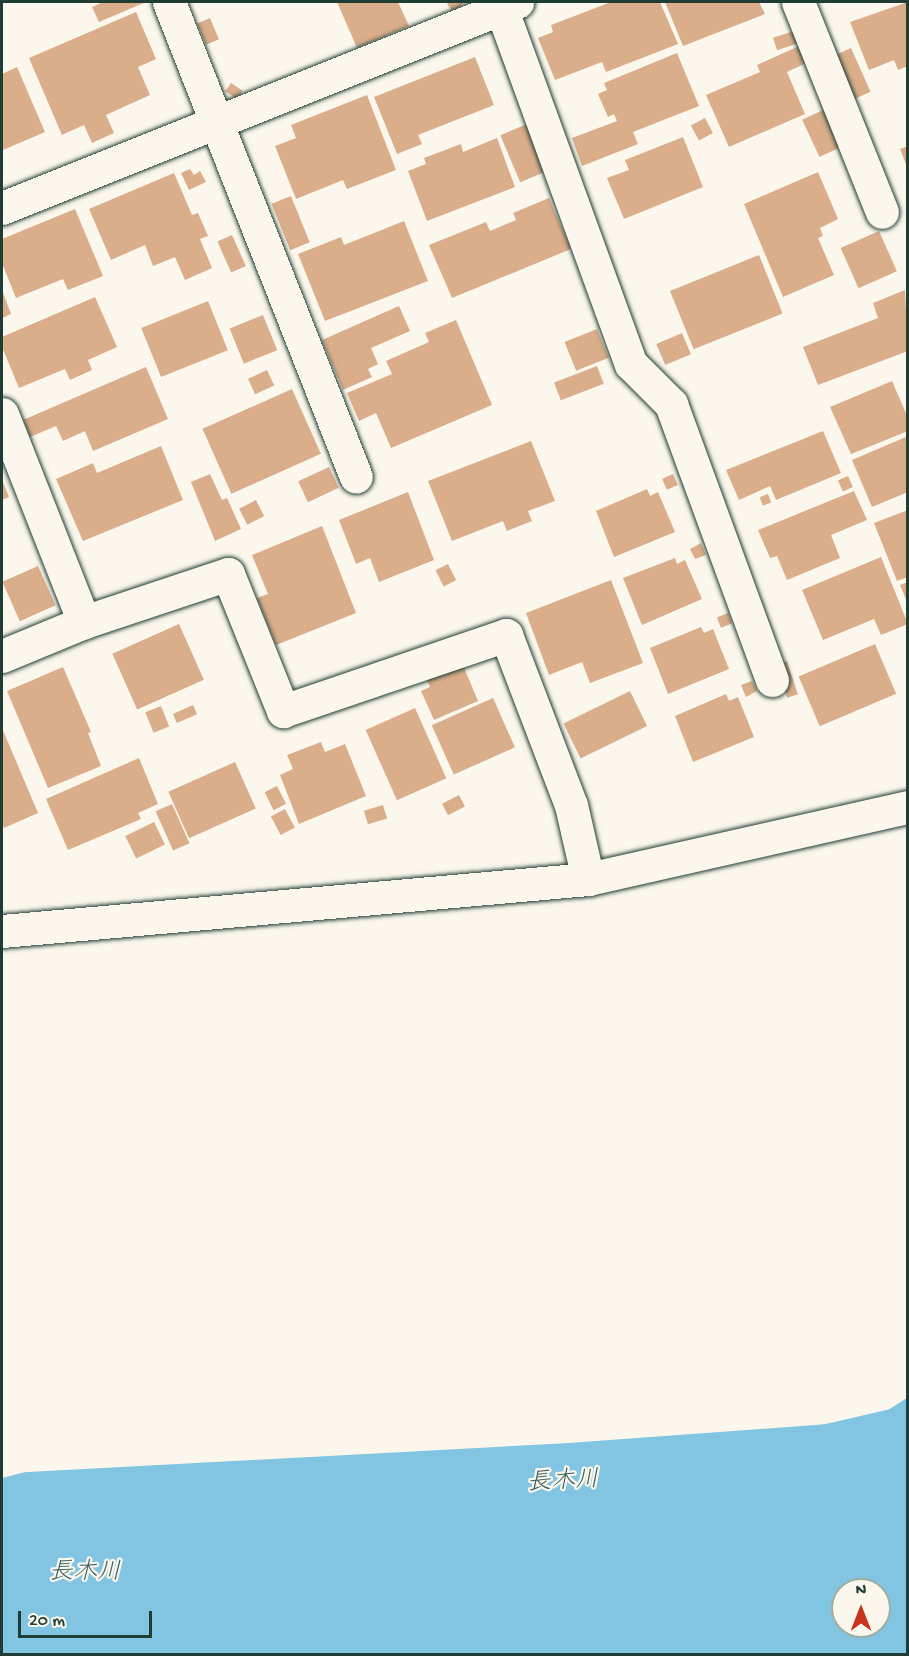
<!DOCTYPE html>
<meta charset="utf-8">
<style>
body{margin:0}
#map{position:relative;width:909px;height:1656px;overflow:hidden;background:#fbf7ec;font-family:"Gochi Hand","Klee One",sans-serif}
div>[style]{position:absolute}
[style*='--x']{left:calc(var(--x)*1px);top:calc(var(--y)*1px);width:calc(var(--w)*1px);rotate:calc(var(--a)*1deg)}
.water>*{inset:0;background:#81c5e2}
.river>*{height:81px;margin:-40.5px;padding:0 40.5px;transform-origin:40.5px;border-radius:40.5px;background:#81c5e2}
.building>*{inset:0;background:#daae8b;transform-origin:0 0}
.roads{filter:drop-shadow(0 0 2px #1f3d34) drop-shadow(0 0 2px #1f3d34)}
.street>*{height:33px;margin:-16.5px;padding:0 16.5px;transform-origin:16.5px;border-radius:16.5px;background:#fbf7ec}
span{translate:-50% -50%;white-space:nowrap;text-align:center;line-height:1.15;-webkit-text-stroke:4.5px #fbf7ec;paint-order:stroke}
.water-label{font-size:24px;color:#385f60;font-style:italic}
.frame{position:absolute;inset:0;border:3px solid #1f3d34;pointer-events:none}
.north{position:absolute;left:831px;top:1578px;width:60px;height:60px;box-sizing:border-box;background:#fbf7ec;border:2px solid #a3ada2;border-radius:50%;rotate:0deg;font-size:16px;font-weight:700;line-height:24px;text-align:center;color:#1f3d34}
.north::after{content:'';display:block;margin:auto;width:21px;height:27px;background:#c8321e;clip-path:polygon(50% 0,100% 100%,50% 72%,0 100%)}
.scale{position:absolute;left:18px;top:1611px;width:134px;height:27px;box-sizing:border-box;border:3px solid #1f3d34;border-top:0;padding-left:8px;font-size:18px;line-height:21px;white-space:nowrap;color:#1f3d34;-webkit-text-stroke:4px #fbf7ec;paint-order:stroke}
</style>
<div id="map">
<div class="water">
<i style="clip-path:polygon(evenodd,907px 1398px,907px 1654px,2px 1654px,2px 1483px,320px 1523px,732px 1508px,907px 1398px,843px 1590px,879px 1590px,879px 1626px,843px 1626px,843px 1590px)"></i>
</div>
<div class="river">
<i style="--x:2;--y:1519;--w:29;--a:-14"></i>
<i style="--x:30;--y:1512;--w:542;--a:-3.07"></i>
<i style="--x:571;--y:1483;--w:260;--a:-4.2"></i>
<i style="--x:830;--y:1464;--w:80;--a:-13"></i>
</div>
<div class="building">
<i style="clip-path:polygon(103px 2px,146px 2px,99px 22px,92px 7px)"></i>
<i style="clip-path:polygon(337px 2px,398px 2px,409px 26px,357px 48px)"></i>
<i style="clip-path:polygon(450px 2px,462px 2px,463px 4px,453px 12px,447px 4px)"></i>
<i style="clip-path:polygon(611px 2px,660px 2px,678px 44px,606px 72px,602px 62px,555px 80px,538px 38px,553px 32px,551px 25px)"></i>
<i style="clip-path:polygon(665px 2px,759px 2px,765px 14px,683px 46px)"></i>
<i style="clip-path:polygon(908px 2px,908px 66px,898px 70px,894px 60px,869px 70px,850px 22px)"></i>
<i style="clip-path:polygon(136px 12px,156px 59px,138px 67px,150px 95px,106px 115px,114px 133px,92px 143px,84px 125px,62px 135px,29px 58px)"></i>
<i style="left:210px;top:18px;width:23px;height:14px;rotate:67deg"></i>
<i style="left:794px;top:31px;width:13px;height:22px;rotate:72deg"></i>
<i style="clip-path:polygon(799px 46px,806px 63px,787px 72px,805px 114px,729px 147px,706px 95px,760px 72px,757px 65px)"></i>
<i style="left:851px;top:48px;width:48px;height:20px;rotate:66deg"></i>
<i style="clip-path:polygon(677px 53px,699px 106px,633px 132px,638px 144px,582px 166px,572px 138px,617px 121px,614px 114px,608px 117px,598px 94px,607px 90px,604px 83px)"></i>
<i style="clip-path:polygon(475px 57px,494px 105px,418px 135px,422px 144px,397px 154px,374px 97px)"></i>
<i style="clip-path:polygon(17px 67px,45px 132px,3px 150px,2px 74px)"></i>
<i style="left:231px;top:83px;width:14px;height:10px;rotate:34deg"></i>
<i style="clip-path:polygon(367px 95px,396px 170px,347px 189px,343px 180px,296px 199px,275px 146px,296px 138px,291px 125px)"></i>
<i style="left:823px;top:110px;width:41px;height:23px;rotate:65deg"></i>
<i style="left:705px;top:118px;width:17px;height:16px;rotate:62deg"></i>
<i style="left:527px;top:124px;width:51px;height:29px;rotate:67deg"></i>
<i style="clip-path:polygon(683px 137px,703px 187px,624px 219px,607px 178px,629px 170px,625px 160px)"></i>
<i style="clip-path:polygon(497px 138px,515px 187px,427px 221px,408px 171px,426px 164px,424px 158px,461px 144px,463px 152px)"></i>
<i style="clip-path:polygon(908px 146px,908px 167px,907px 167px,900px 149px)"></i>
<i style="clip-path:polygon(190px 169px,194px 175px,200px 171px,206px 182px,189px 190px,181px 173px)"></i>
<i style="clip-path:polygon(818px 172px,838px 219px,820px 228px,823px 236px,818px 238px,834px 275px,783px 297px,744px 204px)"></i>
<i style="clip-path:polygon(174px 173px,192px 215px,198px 213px,208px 236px,200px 239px,212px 268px,185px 280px,175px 257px,153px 266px,145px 245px,111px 260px,89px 209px)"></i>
<i style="left:291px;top:196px;width:50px;height:21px;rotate:68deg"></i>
<i style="clip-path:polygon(549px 198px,571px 249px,452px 298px,429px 245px,486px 222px,490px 231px,516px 220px,513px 213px)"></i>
<i style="clip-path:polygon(75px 209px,103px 276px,68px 290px,63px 279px,16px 298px,2px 263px,2px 239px)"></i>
<i style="clip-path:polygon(404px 221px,428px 281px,325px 321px,298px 254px,341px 237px,344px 245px)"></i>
<i style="left:879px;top:231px;width:44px;height:42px;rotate:66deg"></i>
<i style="left:232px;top:235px;width:34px;height:16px;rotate:66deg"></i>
<i style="left:759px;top:255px;width:63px;height:96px;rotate:68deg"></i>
<i style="clip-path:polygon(2px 290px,11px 314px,2px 318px)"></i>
<i style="clip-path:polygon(905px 290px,908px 351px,818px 385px,803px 347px,878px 318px,873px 303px)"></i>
<i style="clip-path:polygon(95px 297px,117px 347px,88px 360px,92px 370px,70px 380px,65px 369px,19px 388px,2px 347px,2px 337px)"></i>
<i style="left:208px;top:301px;width:53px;height:72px;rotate:68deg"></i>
<i style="clip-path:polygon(399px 306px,410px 331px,371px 348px,378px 364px,368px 369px,372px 377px,343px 390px,322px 340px)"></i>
<i style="left:263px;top:315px;width:38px;height:36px;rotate:68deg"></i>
<i style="clip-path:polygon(456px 320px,492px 405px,391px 448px,376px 413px,359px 421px,347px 393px,392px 374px,386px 361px,429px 342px,425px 333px)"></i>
<i style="left:597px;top:329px;width:31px;height:35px;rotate:68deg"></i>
<i style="left:682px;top:333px;width:23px;height:28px;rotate:67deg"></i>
<i style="left:597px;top:366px;width:19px;height:46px;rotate:69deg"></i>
<i style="clip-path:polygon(146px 367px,168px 419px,93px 451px,85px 431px,63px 441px,56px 426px,30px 437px,23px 420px)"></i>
<i style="left:267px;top:370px;width:17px;height:21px;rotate:65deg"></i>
<i style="clip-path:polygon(892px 381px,908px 418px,908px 431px,851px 454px,830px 407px)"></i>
<i style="left:292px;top:389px;width:71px;height:98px;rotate:66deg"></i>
<i style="clip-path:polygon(823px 431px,841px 473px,776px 500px,770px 486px,739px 500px,726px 470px)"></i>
<i style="clip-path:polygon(908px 436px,908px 492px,872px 507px,852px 460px)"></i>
<i style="clip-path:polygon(531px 441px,555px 501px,528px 511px,532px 521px,507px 531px,503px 521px,452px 541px,428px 481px)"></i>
<i style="clip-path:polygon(161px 446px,183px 500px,83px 541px,56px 479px,93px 463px,97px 473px)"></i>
<i style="left:329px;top:467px;width:23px;height:34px;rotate:65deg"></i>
<i style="clip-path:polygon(210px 474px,222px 500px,227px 498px,241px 529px,215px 541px,191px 482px)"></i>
<i style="left:673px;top:474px;width:12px;height:12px;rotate:66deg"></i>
<i style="left:848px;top:476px;width:12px;height:11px;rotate:66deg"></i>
<i style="clip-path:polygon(2px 480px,9px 497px,2px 500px)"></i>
<i style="clip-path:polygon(647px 489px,650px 496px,658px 492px,675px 532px,614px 557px,596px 511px)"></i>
<i style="clip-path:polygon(854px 491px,867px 520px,831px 535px,840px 558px,787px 580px,777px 556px,770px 558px,758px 530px)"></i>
<i style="clip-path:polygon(408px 492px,434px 560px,379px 582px,370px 558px,356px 564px,339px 520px)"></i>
<i style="left:768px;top:494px;width:9px;height:9px;rotate:69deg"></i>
<i style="left:256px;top:500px;width:18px;height:19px;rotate:63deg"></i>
<i style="clip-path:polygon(908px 510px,908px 577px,897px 581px,874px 523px)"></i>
<i style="clip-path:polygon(322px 526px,356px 613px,276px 645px,257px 598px,268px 594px,252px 555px)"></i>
<i style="clip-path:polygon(701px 543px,706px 555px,695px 559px,690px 549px)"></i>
<i style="clip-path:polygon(881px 557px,908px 624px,881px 635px,874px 619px,823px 640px,802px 590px)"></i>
<i style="clip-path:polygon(675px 558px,677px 564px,685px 560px,702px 599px,642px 625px,623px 578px)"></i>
<i style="left:448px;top:564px;width:18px;height:14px;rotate:63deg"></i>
<i style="left:38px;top:566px;width:43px;height:39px;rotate:66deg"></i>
<i style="clip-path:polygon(611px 580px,643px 663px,590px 683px,582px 662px,549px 675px,526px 613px)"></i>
<i style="clip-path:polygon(908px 582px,908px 604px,900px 585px)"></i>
<i style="left:728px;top:613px;width:11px;height:12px;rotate:68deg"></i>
<i style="left:179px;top:624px;width:61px;height:73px;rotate:66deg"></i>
<i style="clip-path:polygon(701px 627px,704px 633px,713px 629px,729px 669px,668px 694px,650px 648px)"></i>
<i style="left:875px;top:644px;width:54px;height:83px;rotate:67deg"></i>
<i style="left:787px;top:661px;width:35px;height:11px;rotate:72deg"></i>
<i style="clip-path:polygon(463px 665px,478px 701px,434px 720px,421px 691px,430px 687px,427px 680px)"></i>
<i style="clip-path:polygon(63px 667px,91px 732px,88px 733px,101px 766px,48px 788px,7px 691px)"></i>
<i style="clip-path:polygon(752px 681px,757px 691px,746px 697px,741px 685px)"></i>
<i style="left:630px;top:691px;width:39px;height:74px;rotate:64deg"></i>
<i style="clip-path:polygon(726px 694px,729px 701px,738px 697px,754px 737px,693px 762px,675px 716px)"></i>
<i style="left:493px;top:698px;width:54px;height:67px;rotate:66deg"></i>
<i style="left:193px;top:705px;width:10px;height:22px;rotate:66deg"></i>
<i style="left:161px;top:706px;width:22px;height:17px;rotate:68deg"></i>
<i style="left:415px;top:708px;width:77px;height:54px;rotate:66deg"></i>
<i style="clip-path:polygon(2px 728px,38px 813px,4px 828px,2px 822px)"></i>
<i style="clip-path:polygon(321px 742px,325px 752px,345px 744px,366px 796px,299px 824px,280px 775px,293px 769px,287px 755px)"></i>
<i style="clip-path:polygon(139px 758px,158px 804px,138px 813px,141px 819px,68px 850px,46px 799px)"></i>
<i style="left:235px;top:762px;width:51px;height:73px;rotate:66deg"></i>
<i style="left:277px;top:786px;width:20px;height:14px;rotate:63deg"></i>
<i style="left:459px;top:795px;width:13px;height:19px;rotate:63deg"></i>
<i style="left:172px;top:804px;width:43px;height:18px;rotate:66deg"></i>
<i style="left:383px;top:805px;width:14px;height:20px;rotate:73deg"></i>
<i style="left:285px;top:809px;width:21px;height:16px;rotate:62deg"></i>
<i style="left:154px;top:822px;width:25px;height:32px;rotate:64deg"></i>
</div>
<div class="roads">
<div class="street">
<i style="--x:169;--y:2;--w:510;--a:68.51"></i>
<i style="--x:499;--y:2;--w:385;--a:70"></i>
<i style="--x:631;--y:364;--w:57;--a:45"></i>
<i style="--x:671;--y:404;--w:294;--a:69.9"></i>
<i style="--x:798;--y:2;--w:226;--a:68.2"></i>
<i style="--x:2;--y:208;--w:555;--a:-21.8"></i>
<i style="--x:2;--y:414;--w:224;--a:68.5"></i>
<i style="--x:84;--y:622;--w:152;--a:-18.4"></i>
<i style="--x:228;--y:574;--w:148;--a:68.1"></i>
<i style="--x:283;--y:711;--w:236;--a:-18.8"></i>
<i style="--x:506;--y:635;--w:182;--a:69.1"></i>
<i style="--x:571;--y:805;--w:76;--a:77.1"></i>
<i style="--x:2;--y:656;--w:89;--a:-22.5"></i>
<i style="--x:2;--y:931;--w:588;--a:-5.07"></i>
<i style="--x:588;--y:879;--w:328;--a:-12.7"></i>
</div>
</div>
<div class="water-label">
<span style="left:563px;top:1483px;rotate:-3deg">長木川</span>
<span style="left:85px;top:1574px">長木川</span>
</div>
<div class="frame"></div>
<div class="north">N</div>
<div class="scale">20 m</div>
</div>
